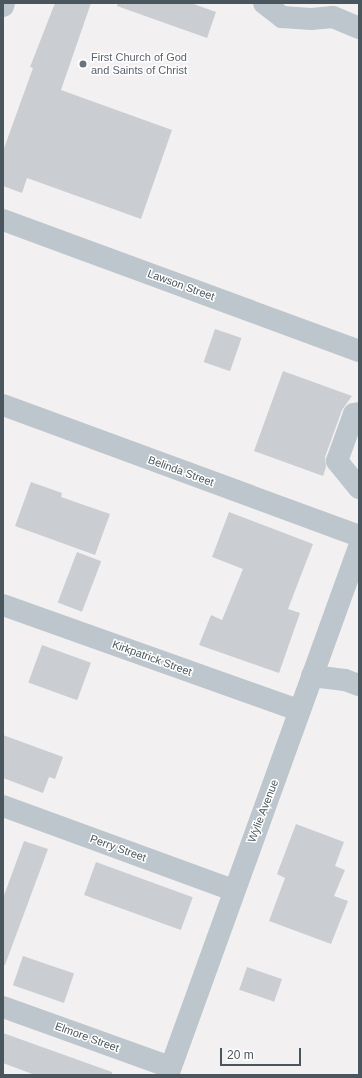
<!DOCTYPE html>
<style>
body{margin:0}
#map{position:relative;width:362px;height:1078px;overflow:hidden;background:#f3f0f1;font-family:Helvetica,sans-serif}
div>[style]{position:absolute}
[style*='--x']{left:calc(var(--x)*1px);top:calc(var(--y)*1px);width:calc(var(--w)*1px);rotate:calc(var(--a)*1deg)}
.building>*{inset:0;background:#caced2;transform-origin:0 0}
.minor>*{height:22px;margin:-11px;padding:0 11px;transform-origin:11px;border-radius:11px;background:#bdc6cc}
.dots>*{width:11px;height:11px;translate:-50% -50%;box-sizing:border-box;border:2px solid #fff;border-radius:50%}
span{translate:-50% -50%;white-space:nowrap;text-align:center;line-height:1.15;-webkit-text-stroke:3px #fff;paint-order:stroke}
.worship-label{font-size:11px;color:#5b616d}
.left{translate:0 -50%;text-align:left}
.street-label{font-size:11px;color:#49565d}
.frame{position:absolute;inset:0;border:4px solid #49565d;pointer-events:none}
.scale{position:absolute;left:220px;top:1048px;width:81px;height:18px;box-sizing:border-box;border:2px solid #49565d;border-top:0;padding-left:5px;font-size:12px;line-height:14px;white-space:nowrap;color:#49565d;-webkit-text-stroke:3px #fff;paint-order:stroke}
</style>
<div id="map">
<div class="building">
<i style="clip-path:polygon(55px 3px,91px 3px,61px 90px,172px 130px,141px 219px,27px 178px,22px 193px,3px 186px,3px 151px,33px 68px,30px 67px)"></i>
<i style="clip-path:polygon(118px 3px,191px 3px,216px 12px,207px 38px,117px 6px)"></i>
<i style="left:215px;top:329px;width:28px;height:35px;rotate:19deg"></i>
<i style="clip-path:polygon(283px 371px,352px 396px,342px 410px,325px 457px,326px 467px,323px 476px,254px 451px)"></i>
<i style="clip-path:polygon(31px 482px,62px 493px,61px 497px,110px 514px,95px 555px,15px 526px)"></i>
<i style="clip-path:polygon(229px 512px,313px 544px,288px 609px,300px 613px,279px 673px,199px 645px,211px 615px,222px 620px,243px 569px,212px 557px)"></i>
<i style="left:77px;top:552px;width:26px;height:54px;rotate:21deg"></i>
<i style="left:42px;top:645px;width:52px;height:40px;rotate:20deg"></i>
<i style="clip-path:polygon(3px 735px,63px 757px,55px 779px,49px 777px,43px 793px,3px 778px)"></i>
<i style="clip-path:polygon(296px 824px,344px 842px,335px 866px,345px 870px,334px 896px,348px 901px,331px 944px,269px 921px,285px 878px,277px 874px)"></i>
<i style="clip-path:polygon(24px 841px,48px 849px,5px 965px,3px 964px,3px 898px)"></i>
<i style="left:96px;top:862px;width:103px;height:35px;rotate:20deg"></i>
<i style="left:23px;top:956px;width:54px;height:31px;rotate:19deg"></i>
<i style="left:247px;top:967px;width:37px;height:24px;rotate:19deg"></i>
<i style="clip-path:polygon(3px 1033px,112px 1072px,112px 1075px,35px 1075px,3px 1063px)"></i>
</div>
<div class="minor">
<i style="--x:264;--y:3;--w:23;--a:38"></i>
<i style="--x:282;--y:17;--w:29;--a:4"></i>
<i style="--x:311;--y:19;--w:22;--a:-5"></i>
<i style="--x:333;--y:17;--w:28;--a:23"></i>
<i style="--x:3;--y:6;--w:3;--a:-72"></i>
<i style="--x:3;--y:220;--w:379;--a:20.2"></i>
<i style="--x:3;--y:405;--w:379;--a:20.2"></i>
<i style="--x:359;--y:413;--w:5;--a:169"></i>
<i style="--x:354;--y:414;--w:50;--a:109.9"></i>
<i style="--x:337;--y:461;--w:35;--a:51"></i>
<i style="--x:3;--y:605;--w:315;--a:19.6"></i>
<i style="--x:312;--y:676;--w:33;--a:7"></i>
<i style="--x:345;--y:680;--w:15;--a:20"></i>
<i style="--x:3;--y:806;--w:245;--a:20.1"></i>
<i style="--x:3;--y:1007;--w:177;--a:19.8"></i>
<i style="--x:168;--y:1075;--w:561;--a:-70.11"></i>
</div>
<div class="dots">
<i style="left:83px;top:64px;background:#6b7280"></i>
</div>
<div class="worship-label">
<span class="left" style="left:91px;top:64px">First Church of God<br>and Saints of Christ</span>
</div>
<div class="street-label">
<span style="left:181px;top:285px;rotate:20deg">Lawson Street</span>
<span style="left:181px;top:471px;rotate:20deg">Belinda Street</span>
<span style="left:152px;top:658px;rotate:20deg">Kirkpatrick Street</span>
<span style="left:263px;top:811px;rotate:-69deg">Wylie Avenue</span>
<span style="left:118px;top:848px;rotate:20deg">Perry Street</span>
<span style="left:87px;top:1037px;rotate:20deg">Elmore Street</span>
</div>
<div class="frame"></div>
<div class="scale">20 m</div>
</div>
